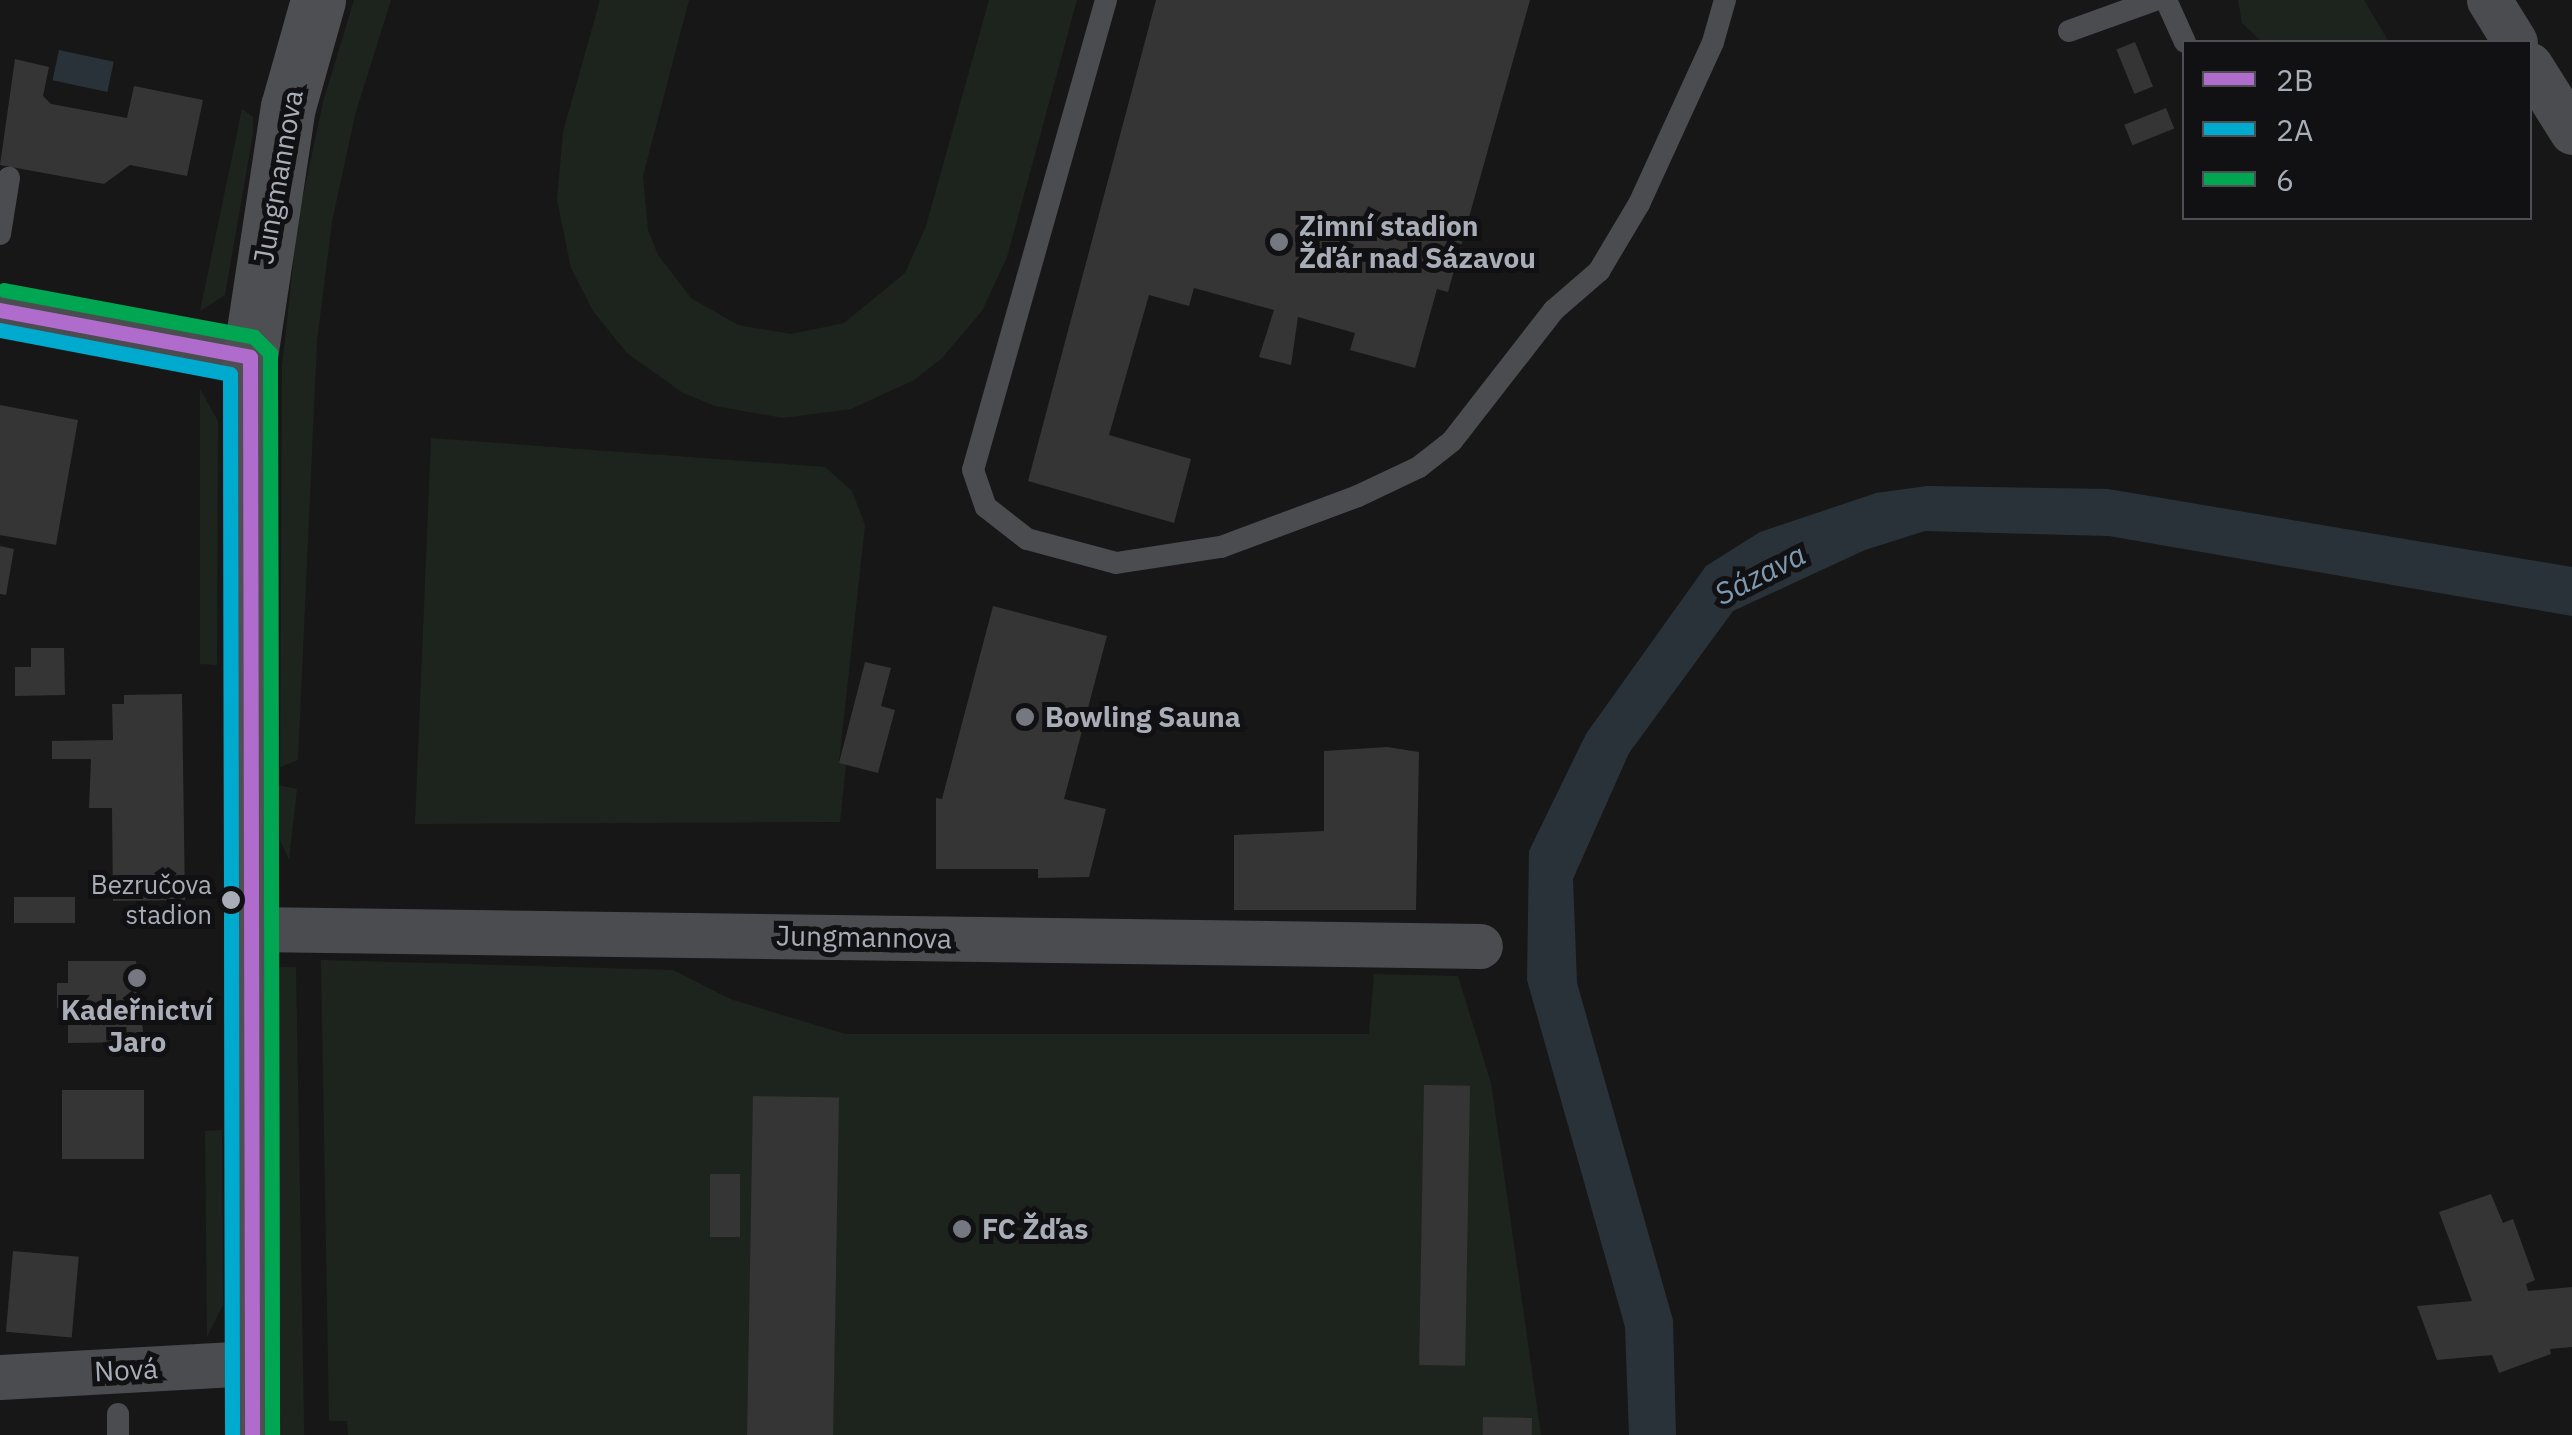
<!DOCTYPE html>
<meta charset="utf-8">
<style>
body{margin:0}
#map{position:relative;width:2572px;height:1435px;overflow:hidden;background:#171717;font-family:"IBM Plex Sans",sans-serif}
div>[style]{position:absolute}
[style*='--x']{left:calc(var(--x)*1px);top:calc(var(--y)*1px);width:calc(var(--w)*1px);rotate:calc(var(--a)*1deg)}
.green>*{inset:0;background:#1d241e;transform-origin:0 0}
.water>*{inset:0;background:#2a3239;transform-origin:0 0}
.building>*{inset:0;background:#353536;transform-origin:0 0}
.service>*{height:22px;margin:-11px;padding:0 11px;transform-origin:11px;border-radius:11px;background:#4b4c50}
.minor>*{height:45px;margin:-22.5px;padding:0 22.5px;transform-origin:22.5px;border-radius:22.5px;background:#4b4c50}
.primary>*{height:55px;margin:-27.5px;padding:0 27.5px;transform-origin:27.5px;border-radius:27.5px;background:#4d4f52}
.bus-1>*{height:15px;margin:-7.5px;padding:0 7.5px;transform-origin:7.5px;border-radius:7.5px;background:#b06ccc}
.bus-2>*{height:15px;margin:-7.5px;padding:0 7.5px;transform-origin:7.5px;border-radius:7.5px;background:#00a9ce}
.bus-3>*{height:15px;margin:-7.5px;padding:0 7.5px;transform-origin:7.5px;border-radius:7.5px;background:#00a651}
.dots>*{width:28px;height:28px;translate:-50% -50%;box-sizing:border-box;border:5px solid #111113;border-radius:50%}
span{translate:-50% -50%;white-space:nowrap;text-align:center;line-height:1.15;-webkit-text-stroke:10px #111113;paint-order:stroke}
.bus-label{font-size:26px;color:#a8adb8}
.right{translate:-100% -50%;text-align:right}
.street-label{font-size:28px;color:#a8adb8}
.poi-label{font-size:28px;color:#a8adb8;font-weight:700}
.left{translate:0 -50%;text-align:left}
.water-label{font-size:30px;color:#7f9bb3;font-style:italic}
.legend{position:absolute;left:2182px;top:40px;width:350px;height:180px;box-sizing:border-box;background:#111113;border:2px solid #4d4f55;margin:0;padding:12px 18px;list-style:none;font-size:30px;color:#a8adb8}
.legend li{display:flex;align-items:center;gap:20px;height:50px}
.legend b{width:50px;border:2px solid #4d4f55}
</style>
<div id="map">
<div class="green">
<i style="clip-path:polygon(354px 0,391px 0,355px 115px,332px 222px,317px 341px,298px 760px,280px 767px,282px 366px,298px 220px,323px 102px)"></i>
<i style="clip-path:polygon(600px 0,689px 0,643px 176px,648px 230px,658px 255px,691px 298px,738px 325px,791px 334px,844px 323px,905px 273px,926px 226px,989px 0,1077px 0,1007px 257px,982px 311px,941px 359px,914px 380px,851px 409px,783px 418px,715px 406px,683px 393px,627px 353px,593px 311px,571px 268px,557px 200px,563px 132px)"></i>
<i style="clip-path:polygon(2238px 0,2364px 0,2389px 42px,2262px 42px,2242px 23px)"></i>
<i style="clip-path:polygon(242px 109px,253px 117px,253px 134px,225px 295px,200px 311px)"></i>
<i style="clip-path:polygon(200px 389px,218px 421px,217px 665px,200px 664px)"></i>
<i style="clip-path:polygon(431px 438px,825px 467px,852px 491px,865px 525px,839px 762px,846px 765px,840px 822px,415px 824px)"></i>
<i style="clip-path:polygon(278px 785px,297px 789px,289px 860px,280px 840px)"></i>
<i style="clip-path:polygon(321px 960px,673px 970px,730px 999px,845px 1034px,1369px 1034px,1374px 974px,1458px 976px,1491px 1083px,1541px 1435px,348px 1435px,347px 1421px,329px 1421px)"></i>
<i style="left:296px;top:967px;width:468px;height:29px;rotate:89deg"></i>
<i style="clip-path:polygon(222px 1130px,223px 1305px,207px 1337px,205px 1131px)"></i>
</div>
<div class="water">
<i style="left:59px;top:50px;width:56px;height:31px;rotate:12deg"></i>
<i style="clip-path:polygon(1927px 486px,2108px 489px,2572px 567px,2572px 616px,2109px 536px,1925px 531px,1865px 550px,1733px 611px,1629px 753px,1573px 879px,1577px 983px,1673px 1320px,1676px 1435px,1629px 1435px,1625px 1327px,1527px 980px,1529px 851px,1586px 734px,1706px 566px,1760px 532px,1876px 493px)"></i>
</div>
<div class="building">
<i style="clip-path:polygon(1156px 0,1530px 0,1448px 292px,1437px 289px,1415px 368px,1350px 350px,1355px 333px,1298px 317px,1291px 365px,1259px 357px,1274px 310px,1194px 288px,1189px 306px,1149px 295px,1109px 435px,1191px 459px,1174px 523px,1028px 481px)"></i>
<i style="left:2135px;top:42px;width:48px;height:20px;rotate:68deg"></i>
<i style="clip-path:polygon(15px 59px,49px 67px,43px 96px,51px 104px,127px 118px,134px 86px,203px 100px,187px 176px,130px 165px,104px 184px,0 165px)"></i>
<i style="left:2166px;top:108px;width:22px;height:45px;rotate:68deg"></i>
<i style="clip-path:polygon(0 405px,78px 420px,56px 545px,0 535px)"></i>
<i style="clip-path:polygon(0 546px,14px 549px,6px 595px,0 594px)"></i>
<i style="clip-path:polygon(993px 606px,1107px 636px,1064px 799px,1106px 809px,1089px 877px,1038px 878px,1038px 869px,936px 869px,936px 798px,942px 799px)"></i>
<i style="clip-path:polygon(31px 648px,64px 648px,65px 695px,15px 696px,15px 667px,31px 667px)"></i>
<i style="clip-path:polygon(865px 662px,891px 668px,881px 706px,895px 710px,878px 773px,839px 763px)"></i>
<i style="clip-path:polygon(182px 694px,185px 900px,113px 901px,112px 808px,89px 808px,91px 759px,52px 759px,52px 741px,113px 740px,112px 704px,124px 704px,124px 695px)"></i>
<i style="clip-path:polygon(1387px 747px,1419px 752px,1416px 910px,1234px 910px,1234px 835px,1324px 831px,1324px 751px)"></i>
<i style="left:14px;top:897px;width:61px;height:26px"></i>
<i style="clip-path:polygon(68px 961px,136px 961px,144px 1042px,68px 1043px,68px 1008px,57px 1008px,57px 983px,68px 983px)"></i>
<i style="left:1424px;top:1085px;width:46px;height:280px;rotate:1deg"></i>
<i style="left:144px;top:1090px;width:69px;height:82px;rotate:90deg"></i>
<i style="left:753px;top:1096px;width:86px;height:339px;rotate:1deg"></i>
<i style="left:710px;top:1174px;width:30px;height:63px"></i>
<i style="clip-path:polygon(2491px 1194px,2503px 1223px,2513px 1219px,2535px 1280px,2526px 1284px,2528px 1291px,2572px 1287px,2572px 1347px,2550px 1349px,2551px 1354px,2499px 1373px,2492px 1355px,2437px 1360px,2417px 1306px,2472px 1301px,2439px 1212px)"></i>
<i style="left:13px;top:1251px;width:66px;height:81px;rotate:5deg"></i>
<i style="left:1483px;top:1417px;width:49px;height:18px;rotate:1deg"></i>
</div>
<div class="service">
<i style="--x:1106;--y:0;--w:488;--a:105.8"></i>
<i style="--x:973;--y:470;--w:39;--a:71"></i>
<i style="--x:986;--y:507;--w:52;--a:38"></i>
<i style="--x:1027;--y:539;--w:92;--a:15.1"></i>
<i style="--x:1116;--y:563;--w:106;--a:-8.7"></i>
<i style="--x:1221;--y:547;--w:146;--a:-20.4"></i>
<i style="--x:1358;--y:496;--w:68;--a:-25.4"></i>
<i style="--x:1419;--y:467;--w:42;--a:-38.2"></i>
<i style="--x:1452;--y:441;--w:166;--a:-52.1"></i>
<i style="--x:1554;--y:310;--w:60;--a:-40.9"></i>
<i style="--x:1599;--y:271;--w:78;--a:-59.2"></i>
<i style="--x:1639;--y:204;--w:178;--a:-65.4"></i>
<i style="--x:1713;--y:42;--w:44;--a:-74.1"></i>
<i style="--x:2166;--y:0;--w:46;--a:65.7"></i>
<i style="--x:2069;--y:31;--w:91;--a:-19.8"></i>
<i style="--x:0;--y:234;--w:57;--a:-80.9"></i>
<i style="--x:118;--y:1435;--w:21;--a:-90"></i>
</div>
<div class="minor">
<i style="--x:2489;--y:0;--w:49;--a:58.2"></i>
<i style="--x:2530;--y:65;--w:79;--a:57.9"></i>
<i style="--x:0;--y:310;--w:254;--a:10.6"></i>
<i style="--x:249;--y:929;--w:1231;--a:0.79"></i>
<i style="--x:0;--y:1377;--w:252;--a:-3.2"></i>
</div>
<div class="primary">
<i style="--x:252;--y:1435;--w:1078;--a:-90.11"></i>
<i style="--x:250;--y:357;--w:253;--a:-81.4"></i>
<i style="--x:288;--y:107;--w:111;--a:-74.3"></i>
</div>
<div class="bus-1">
<i style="--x:0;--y:310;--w:254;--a:10.6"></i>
<i style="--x:250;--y:357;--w:1078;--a:89.89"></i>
</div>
<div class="bus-2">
<i style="--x:0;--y:330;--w:234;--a:10.8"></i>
<i style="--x:230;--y:374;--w:1061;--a:89.89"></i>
</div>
<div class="bus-3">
<i style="--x:4;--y:290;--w:254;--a:10.6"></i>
<i style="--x:254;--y:337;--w:23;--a:45"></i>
<i style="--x:270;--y:353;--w:1082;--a:89.89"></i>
</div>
<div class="dots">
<i style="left:1279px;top:242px;background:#757880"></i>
<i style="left:1025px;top:717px;background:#757880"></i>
<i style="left:231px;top:900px;background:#a8adb8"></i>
<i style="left:137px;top:978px;background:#757880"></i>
<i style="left:962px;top:1229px;background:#757880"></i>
</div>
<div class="bus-label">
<span class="right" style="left:212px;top:900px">Bezručova<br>stadion</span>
</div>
<div class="street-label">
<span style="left:278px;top:177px;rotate:-80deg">Jungmannova</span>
<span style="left:864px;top:937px;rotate:1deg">Jungmannova</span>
<span style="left:126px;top:1370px;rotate:-3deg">Nová</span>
</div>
<div class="poi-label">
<span class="left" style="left:1299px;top:242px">Zimní stadion<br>Žďár nad Sázavou</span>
<span class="left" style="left:1045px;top:717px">Bowling Sauna</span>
<span style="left:137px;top:1026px">Kadeřnictví<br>Jaro</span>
<span class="left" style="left:982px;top:1229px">FC Žďas</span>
</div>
<div class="water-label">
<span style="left:1760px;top:574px;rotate:-27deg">Sázava</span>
</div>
<ul class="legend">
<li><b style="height:12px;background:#b06ccc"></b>2B</li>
<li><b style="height:12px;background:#00a9ce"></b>2A</li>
<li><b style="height:12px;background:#00a651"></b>6</li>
</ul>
</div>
